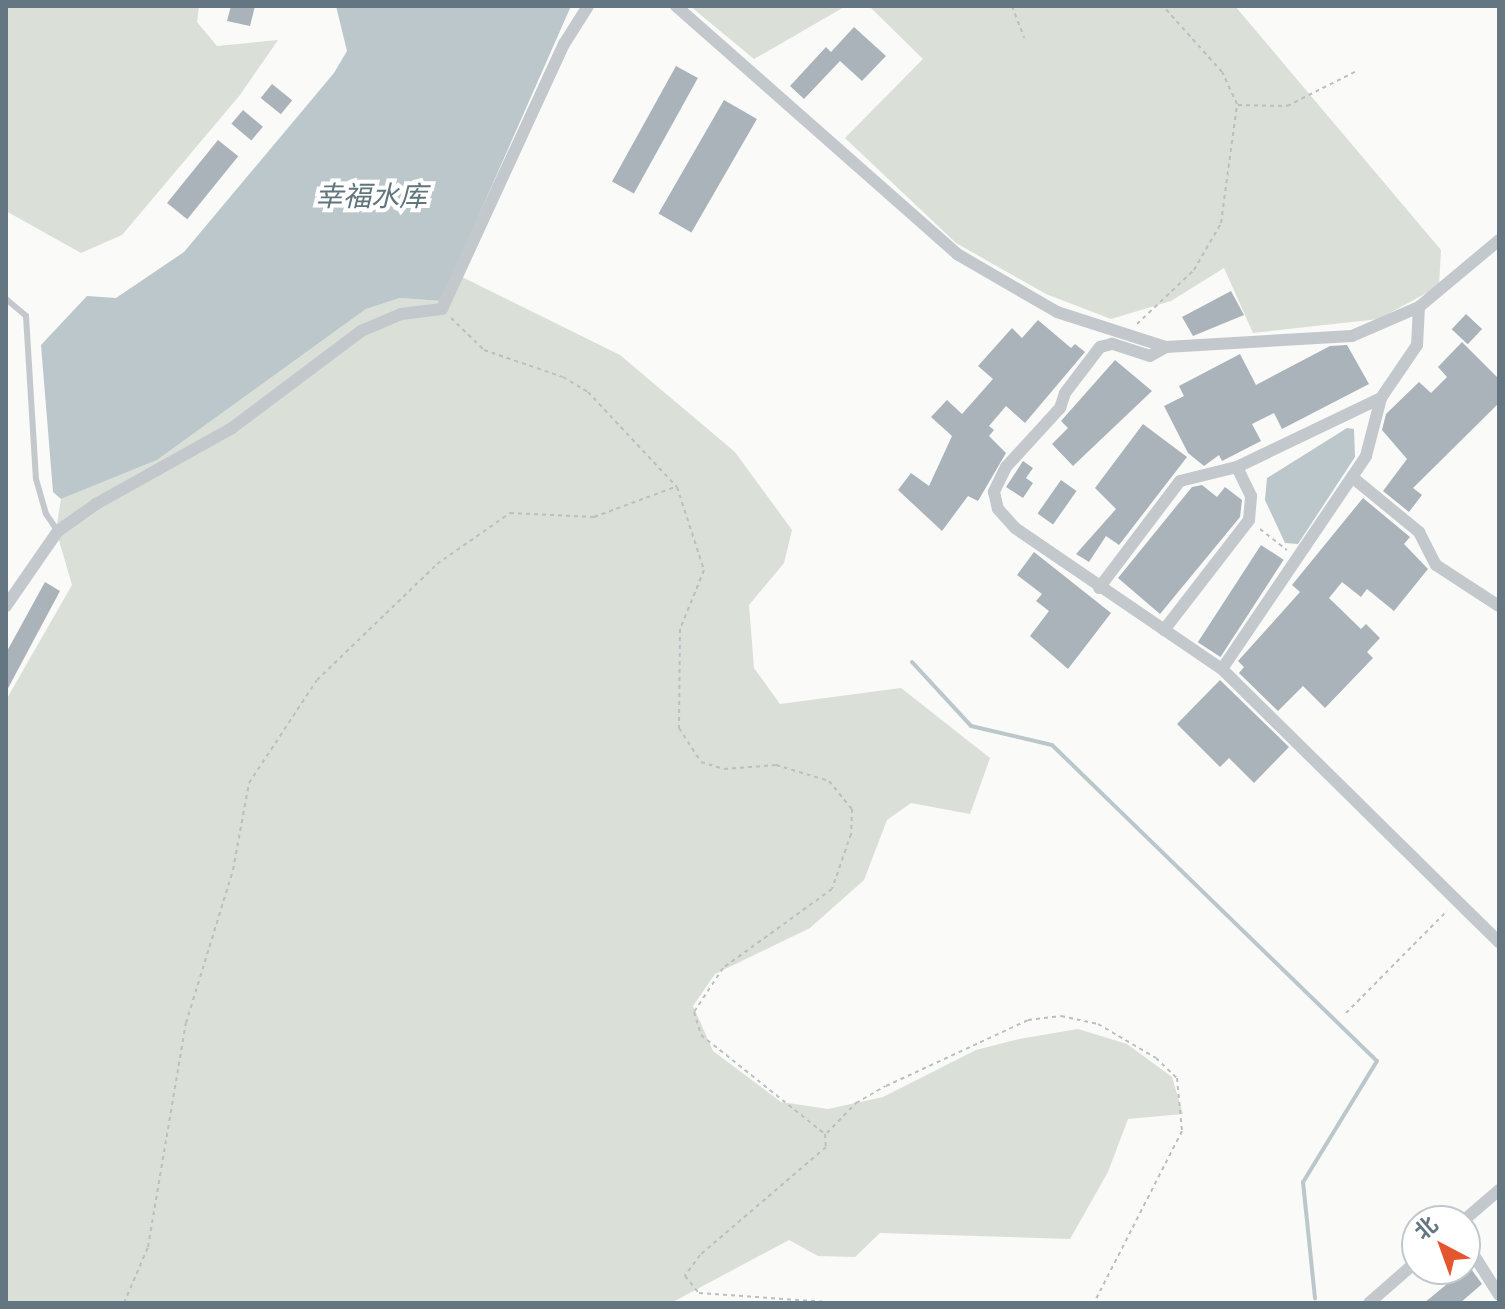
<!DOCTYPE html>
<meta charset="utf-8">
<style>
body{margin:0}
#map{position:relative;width:1505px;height:1309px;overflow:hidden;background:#fafaf8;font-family:Cabin,"Noto Sans SC",sans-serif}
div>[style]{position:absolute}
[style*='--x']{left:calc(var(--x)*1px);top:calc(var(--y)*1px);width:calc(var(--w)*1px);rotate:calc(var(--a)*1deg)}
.green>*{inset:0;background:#dadfd7}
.water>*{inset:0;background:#bbc7cb}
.stream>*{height:4px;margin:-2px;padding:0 2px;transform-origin:2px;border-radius:2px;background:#bbc7cb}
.building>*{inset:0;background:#aab3b9;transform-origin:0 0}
.path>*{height:2px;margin-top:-1px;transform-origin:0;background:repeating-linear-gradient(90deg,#bbbfc2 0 4px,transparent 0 8px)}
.lane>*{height:6px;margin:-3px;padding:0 3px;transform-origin:3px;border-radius:3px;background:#c3c8cc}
.street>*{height:12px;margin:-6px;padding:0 6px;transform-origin:6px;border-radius:6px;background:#c3c8cc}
span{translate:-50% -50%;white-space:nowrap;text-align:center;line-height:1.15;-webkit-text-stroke:8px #fff;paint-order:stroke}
.water-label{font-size:28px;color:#60757c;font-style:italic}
.frame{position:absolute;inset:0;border:8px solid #657683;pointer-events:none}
.north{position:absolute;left:1401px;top:1205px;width:80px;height:80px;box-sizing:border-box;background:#fff;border:2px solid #c1c8cd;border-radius:50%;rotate:319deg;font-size:22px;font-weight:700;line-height:32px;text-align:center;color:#657683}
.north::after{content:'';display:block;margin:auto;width:28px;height:36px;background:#e4572e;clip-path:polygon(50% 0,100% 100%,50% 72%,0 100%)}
</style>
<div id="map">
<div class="green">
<i style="clip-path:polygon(6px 6px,199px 6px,197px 22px,217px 46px,278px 40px,240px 95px,122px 235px,81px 253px,6px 211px)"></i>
<i style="clip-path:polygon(690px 6px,846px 6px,754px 59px)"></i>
<i style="clip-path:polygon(869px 6px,1235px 6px,1441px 250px,1439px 286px,1379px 319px,1253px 333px,1224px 268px,1171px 301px,1111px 319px,1046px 294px,956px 243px,845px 138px,923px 59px)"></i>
<i style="clip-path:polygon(454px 273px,620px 355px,735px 452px,792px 530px,784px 563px,749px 605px,754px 668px,780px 704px,901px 688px,990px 758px,970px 814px,911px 803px,887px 820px,864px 880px,810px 928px,715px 974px,693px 1006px,713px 1051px,781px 1102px,828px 1109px,883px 1097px,976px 1050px,1019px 1039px,1078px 1029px,1127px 1044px,1172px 1077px,1183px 1114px,1128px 1119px,1108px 1172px,1070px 1239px,880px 1233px,855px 1257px,818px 1256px,789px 1240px,671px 1303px,6px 1303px,6px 700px,72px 585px,56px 530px,61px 499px,157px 460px,366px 309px,400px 298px,441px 301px)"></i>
</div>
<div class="water">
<i style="clip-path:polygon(336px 6px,571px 6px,441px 301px,400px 298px,366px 309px,157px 460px,61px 499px,53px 492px,41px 345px,87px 296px,116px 298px,184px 252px,334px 73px,347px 51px)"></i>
<i style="clip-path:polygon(1347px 428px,1354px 429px,1355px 457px,1298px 544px,1285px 543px,1265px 500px,1267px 478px)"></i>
</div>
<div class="stream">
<i style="--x:912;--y:662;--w:87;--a:47.3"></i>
<i style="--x:971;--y:726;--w:83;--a:13.2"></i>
<i style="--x:1052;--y:745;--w:453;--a:44.2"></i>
<i style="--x:1377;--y:1061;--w:142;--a:121.4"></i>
<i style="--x:1303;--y:1182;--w:117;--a:84.1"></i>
</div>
<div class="building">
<i style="clip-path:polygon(231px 6px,255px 6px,250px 26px,227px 21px)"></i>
<i style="clip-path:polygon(854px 27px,886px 56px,862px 81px,840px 61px,804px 99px,790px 86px,826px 47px,831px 52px)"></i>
<i style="left:676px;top:66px;width:25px;height:132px;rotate:29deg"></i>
<i style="left:272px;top:84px;width:26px;height:18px;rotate:39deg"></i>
<i style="left:724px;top:100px;width:38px;height:131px;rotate:30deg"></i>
<i style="left:243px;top:110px;width:26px;height:18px;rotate:40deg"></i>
<i style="left:218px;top:140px;width:26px;height:81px;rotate:39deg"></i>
<i style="clip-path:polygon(1231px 291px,1244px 315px,1193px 336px,1182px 317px)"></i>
<i style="left:1466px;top:314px;width:22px;height:21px;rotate:43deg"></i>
<i style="clip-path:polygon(1038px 320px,1071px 348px,1075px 344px,1085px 352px,1025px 423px,1006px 406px,989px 426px,994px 430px,989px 436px,1006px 453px,978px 501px,968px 496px,942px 531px,898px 490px,911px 473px,929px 486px,952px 436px,931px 417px,947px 400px,962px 414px,993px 379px,978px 366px,1012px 328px,1022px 338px)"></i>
<i style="clip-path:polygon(1462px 342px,1499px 379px,1499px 403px,1413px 488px,1422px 495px,1409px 512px,1383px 491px,1407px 459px,1382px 430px,1386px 414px,1419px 382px,1431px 393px,1447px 377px,1438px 367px)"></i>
<i style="clip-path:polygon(1347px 345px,1369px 384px,1282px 429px,1274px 413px,1252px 424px,1261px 441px,1222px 461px,1219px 455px,1204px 466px,1188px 453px,1164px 406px,1184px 396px,1179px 386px,1240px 354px,1256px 385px,1330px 346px)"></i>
<i style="clip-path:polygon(1115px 360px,1152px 391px,1073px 466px,1052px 444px,1068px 428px,1061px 421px)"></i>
<i style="clip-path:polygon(1143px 424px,1187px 457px,1119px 545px,1106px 536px,1089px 562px,1076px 554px,1116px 509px,1095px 488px)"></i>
<i style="clip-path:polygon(1023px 461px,1033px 468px,1026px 478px,1033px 483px,1023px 498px,1006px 487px)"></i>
<i style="left:1061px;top:480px;width:19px;height:41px;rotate:35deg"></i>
<i style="clip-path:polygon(1202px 485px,1217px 497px,1225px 487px,1242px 500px,1240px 517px,1160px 614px,1118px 578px,1192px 487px)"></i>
<i style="clip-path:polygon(1363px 498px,1410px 537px,1404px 544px,1428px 569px,1394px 611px,1367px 589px,1361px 597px,1342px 582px,1329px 598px,1361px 629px,1366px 624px,1380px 638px,1367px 652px,1373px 658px,1325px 708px,1303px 686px,1278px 711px,1239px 673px,1244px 667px,1238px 661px,1300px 592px,1292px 585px)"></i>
<i style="left:1261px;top:545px;width:27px;height:116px;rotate:33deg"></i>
<i style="clip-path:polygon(1034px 552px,1111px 613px,1068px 669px,1030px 636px,1049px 611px,1036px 601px,1042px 594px,1017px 575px)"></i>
<i style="clip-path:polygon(45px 582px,60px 591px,6px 692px,6px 653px)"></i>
<i style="clip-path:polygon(1220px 680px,1289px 747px,1254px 783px,1229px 758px,1220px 767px,1177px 724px)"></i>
<i style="clip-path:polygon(1469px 1266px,1482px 1284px,1460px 1303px,1424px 1303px)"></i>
</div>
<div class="path">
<i style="--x:1012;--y:6;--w:34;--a:69"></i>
<i style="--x:1238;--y:105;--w:49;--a:1.2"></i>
<i style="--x:1287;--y:106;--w:76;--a:-26.6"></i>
<i style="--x:451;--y:318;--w:46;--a:44.1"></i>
<i style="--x:484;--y:350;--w:83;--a:18.9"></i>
<i style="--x:563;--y:377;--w:29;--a:31"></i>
<i style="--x:588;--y:392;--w:130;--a:46.9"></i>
<i style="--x:677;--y:487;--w:87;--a:72"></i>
<i style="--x:704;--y:570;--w:64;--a:112.1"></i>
<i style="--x:680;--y:629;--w:99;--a:90.6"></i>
<i style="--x:679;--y:728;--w:40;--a:57.1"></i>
<i style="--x:701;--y:762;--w:24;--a:17"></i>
<i style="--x:724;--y:769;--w:52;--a:-4.4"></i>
<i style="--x:776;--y:765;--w:55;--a:16.8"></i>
<i style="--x:829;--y:781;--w:36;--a:51"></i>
<i style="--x:852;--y:809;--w:25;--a:92"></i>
<i style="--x:851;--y:834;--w:58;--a:109.1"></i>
<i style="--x:832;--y:889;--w:135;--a:144.1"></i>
<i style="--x:723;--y:968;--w:53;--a:123.4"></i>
<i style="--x:694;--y:1012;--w:24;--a:73"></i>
<i style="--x:701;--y:1035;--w:159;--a:38.6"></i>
<i style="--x:825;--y:1134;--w:13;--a:86"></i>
<i style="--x:826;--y:1147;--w:166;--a:139.4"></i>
<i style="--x:700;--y:1255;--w:26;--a:126"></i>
<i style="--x:685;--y:1276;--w:22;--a:51"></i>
<i style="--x:699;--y:1293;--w:142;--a:4"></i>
<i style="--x:1137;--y:324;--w:79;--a:-43.5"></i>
<i style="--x:1194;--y:270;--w:54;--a:-60.1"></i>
<i style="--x:1221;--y:223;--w:120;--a:-82.3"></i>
<i style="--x:1237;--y:104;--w:35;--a:-115"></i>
<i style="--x:1222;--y:72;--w:89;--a:-131.8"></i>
<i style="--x:1260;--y:529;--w:34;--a:38"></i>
<i style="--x:1346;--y:1013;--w:144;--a:-45.3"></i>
<i style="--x:827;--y:1133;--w:42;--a:-46"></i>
<i style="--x:856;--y:1103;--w:34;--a:-30"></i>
<i style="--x:886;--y:1086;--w:157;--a:-24.9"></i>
<i style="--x:1028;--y:1020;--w:33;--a:-7"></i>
<i style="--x:1061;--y:1016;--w:38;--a:12"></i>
<i style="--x:1098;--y:1024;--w:67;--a:30.4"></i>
<i style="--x:1156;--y:1058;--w:29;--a:44"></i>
<i style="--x:1177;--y:1078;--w:53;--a:84.6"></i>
<i style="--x:1182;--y:1131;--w:193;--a:117.1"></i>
<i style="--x:124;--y:1303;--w:61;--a:-66.8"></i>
<i style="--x:148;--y:1247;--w:227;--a:-80.4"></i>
<i style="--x:186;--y:1023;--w:160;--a:-72.9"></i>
<i style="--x:233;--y:870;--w:88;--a:-79.6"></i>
<i style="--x:249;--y:783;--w:123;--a:-56.6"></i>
<i style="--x:317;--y:680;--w:167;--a:-44"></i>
<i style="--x:437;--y:564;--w:89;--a:-34.9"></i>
<i style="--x:510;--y:513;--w:84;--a:2.7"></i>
<i style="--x:594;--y:517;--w:86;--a:-20.3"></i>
</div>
<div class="lane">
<i style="--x:6;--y:299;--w:26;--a:40"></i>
<i style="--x:26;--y:316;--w:163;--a:86.5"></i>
<i style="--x:36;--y:479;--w:36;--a:74"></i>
<i style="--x:46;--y:514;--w:21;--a:55"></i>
</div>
<div class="street">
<i style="--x:676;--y:6;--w:375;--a:41.4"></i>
<i style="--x:957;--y:254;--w:116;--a:30.1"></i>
<i style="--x:1057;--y:312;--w:114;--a:17.8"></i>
<i style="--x:1166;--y:347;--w:186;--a:-3.4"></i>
<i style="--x:1352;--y:336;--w:73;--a:-23.4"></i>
<i style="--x:1419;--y:307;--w:104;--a:-39.9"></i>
<i style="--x:1166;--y:347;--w:18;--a:151"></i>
<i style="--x:1150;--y:356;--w:40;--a:-162"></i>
<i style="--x:1112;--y:344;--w:12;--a:166"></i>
<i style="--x:1100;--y:347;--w:58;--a:127.3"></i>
<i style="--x:1065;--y:393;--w:16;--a:108"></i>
<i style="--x:1060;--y:408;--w:80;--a:132.5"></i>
<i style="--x:1006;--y:467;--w:28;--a:116"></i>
<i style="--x:994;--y:492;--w:17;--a:77"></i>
<i style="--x:998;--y:509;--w:25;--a:48"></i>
<i style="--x:1015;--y:528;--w:250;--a:34.3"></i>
<i style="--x:1222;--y:669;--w:257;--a:-55.9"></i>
<i style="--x:1366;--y:456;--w:60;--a:-75.5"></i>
<i style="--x:1381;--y:398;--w:64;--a:-55.8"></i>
<i style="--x:1417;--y:345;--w:38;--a:-87"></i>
<i style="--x:1352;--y:477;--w:87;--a:39.4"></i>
<i style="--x:1419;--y:532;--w:37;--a:63"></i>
<i style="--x:1436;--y:565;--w:75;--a:33.1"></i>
<i style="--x:1099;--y:588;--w:134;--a:-52.9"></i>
<i style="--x:1180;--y:481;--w:59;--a:-13.8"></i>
<i style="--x:1237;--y:467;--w:160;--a:-25.6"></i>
<i style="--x:6;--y:606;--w:91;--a:-55.3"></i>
<i style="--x:58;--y:531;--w:47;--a:-35.4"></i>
<i style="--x:96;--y:504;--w:156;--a:-29.2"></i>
<i style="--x:232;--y:428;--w:161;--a:-36.9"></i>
<i style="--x:361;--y:331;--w:43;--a:-23"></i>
<i style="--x:401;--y:314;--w:41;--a:-7"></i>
<i style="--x:442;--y:309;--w:292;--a:-65.3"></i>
<i style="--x:564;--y:44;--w:45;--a:-57.7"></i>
<i style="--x:1164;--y:630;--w:139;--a:-52.3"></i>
<i style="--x:1249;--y:520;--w:24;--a:-85"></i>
<i style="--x:1251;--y:496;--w:32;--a:-116"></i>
<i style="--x:1222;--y:669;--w:389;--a:44.6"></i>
<i style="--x:1463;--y:1221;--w:48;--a:-40.7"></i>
<i style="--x:1465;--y:1241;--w:64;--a:57.8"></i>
<i style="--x:1369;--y:1303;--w:64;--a:-41.2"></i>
</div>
<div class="water-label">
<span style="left:371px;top:196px">幸福水库</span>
</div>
<div class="frame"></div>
<div class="north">北</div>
</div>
